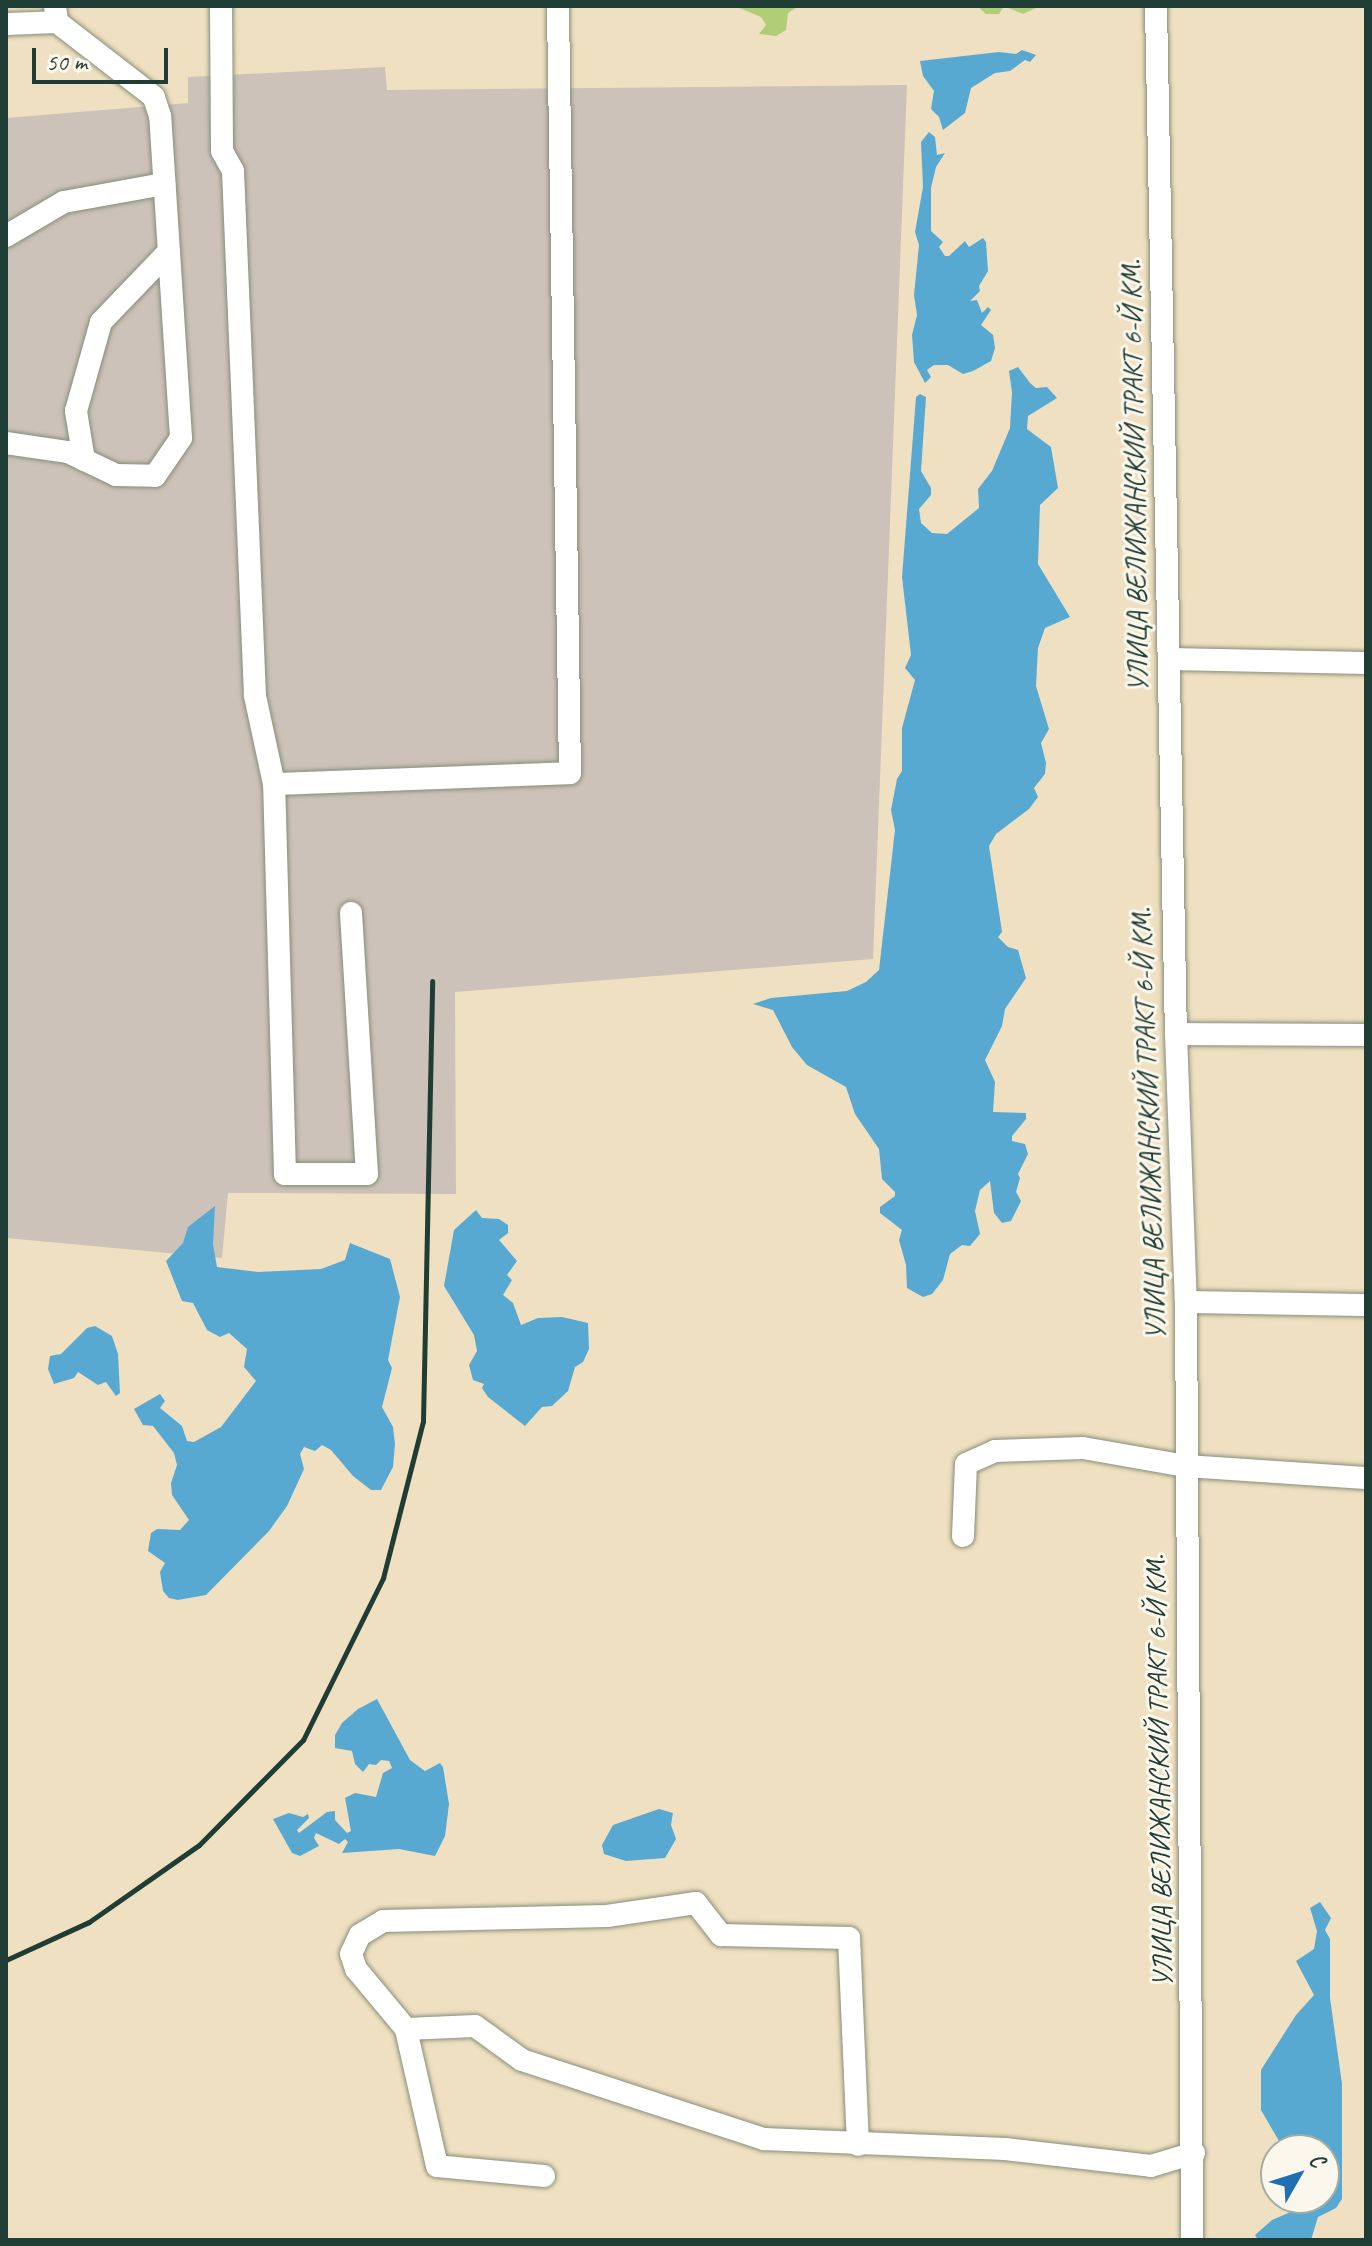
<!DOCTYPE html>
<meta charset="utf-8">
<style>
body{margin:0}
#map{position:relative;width:1372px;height:2246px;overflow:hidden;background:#efe0c1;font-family:Caveat,sans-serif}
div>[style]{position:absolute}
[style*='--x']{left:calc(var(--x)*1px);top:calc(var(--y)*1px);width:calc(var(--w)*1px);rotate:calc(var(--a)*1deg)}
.industrial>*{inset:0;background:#ccc2b9}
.green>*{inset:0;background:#afce76}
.water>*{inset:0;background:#57a9d2}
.roads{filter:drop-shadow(0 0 2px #878e7a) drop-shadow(0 0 2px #878e7a)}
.minor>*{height:22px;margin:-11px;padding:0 11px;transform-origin:11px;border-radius:11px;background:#fff}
.rail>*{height:5px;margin:-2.5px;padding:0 2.5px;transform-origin:2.5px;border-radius:2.5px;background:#1f3d34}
span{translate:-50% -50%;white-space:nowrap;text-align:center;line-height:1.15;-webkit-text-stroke:6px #fbf7ec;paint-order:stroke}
.street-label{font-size:28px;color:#1f3d34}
.frame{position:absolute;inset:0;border:8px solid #1f3d34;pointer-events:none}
.north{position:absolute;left:1260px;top:2134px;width:80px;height:80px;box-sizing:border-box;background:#fbf7ec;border:2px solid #a3ada2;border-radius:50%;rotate:51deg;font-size:22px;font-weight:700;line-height:32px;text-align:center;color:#1f3d34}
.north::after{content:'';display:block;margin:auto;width:28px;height:36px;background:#1f6fb2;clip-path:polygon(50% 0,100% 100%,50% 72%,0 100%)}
.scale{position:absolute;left:32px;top:48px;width:136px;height:36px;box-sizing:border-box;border:4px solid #1f3d34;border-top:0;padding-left:10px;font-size:24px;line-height:28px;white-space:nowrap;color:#1f3d34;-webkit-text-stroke:6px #fbf7ec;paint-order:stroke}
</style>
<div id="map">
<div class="industrial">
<i style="clip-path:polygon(385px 67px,387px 90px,907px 85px,873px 959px,455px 992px,456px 1194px,228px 1193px,222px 1258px,6px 1238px,6px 118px,188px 103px,188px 77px)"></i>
</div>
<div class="green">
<i style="clip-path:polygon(735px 6px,799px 6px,788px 13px,786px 30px,776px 36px,759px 34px,766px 25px,761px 17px)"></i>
<i style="clip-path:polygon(977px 6px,1040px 6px,1023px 14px,1004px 6px,999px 14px,986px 14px)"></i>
</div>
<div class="water">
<i style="clip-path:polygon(1022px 50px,1036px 55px,1030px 62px,1025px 60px,1010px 71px,995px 73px,971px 88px,965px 113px,943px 130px,939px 117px,931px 109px,934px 91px,923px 76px,920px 61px,999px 52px,1016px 54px)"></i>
<i style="clip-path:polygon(929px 132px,935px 137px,937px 155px,945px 153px,936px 167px,931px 188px,931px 231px,943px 242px,939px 247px,945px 256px,949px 256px,965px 241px,969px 247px,983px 238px,986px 242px,988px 271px,979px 286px,980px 291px,970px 301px,977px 300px,982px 313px,988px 307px,991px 310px,981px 325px,993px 335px,995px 348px,991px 361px,973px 371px,963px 374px,948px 365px,934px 365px,927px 370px,931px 377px,925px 383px,914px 362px,912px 335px,917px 315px,914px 295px,919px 245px,915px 232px,923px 187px,921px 142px)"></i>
<i style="clip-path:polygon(1018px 367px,1030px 383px,1036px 388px,1047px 387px,1057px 398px,1028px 416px,1027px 429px,1051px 447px,1058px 488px,1040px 505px,1038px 564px,1070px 617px,1045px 628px,1038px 648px,1036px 686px,1049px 729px,1041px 743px,1046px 763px,1045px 774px,1034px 788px,1038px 797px,1029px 809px,996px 834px,989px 846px,1002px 932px,998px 937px,1008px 947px,1018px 950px,1026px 978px,1005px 1009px,1002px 1026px,985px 1060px,995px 1082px,993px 1112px,1026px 1113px,1026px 1119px,1012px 1136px,1012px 1141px,1025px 1144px,1028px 1154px,1018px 1174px,1020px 1178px,1016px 1192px,1021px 1201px,1011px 1221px,1002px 1223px,994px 1213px,990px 1181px,980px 1190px,975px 1211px,980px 1234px,970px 1246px,962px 1245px,950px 1254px,943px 1280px,932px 1294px,923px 1297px,907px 1288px,906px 1265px,899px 1240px,902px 1230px,880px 1213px,880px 1207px,895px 1196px,895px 1192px,882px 1179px,879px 1149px,855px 1114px,846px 1087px,807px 1065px,792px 1047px,773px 1010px,753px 1004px,771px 998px,847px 991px,866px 982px,879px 970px,895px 830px,891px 810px,897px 779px,902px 771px,902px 728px,915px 680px,905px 668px,911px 655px,902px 577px,916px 397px,920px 394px,926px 397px,921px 471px,931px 488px,931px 495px,919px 509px,921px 523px,932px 533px,947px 534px,979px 508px,978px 489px,992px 471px,1010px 428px,1012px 392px,1009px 371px)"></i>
<i style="clip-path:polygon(215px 1206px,213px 1244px,217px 1267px,258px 1272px,321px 1269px,345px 1260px,350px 1243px,390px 1259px,400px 1297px,388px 1360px,392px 1368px,382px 1407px,393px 1427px,395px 1444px,393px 1467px,381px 1490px,371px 1490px,353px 1476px,331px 1450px,322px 1445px,315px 1451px,304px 1447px,300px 1454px,304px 1469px,287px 1506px,269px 1531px,206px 1595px,178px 1600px,169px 1598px,163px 1591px,160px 1572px,165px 1563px,148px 1551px,151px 1533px,157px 1529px,180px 1530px,189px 1520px,172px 1495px,171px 1483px,177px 1465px,174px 1453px,153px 1426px,143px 1425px,134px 1409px,160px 1394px,165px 1401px,160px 1408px,182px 1426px,187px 1441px,194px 1442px,221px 1427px,256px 1381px,244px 1367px,247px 1349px,229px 1333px,220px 1337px,207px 1330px,193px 1303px,182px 1301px,166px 1261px,183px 1243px,188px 1227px)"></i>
<i style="clip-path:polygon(476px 1210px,482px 1218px,499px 1219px,508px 1225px,508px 1233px,499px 1240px,517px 1261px,507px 1275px,512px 1280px,503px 1295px,513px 1303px,521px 1325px,538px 1318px,562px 1317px,588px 1323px,589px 1349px,583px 1362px,575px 1367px,568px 1391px,552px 1406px,542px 1407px,525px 1426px,488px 1397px,482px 1388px,484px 1384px,473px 1380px,469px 1365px,477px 1351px,474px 1335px,444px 1286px,454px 1230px)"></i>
<i style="clip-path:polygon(95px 1326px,112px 1336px,118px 1354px,120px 1393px,116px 1396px,106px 1382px,98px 1385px,78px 1372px,74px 1378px,54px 1384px,48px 1369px,50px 1356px,61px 1354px,87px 1328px)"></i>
<i style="clip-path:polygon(377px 1699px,410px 1760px,425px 1771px,440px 1763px,443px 1767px,449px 1804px,445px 1836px,435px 1856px,399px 1849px,342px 1853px,348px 1842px,345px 1839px,339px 1844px,316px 1833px,314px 1838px,319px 1846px,300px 1856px,292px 1853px,273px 1819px,289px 1813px,303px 1817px,308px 1814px,309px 1818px,297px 1830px,299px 1833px,327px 1812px,335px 1811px,335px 1820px,347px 1833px,351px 1831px,345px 1798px,355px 1793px,376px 1797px,383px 1773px,392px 1768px,389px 1761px,381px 1760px,376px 1765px,369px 1764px,363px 1772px,355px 1764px,352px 1751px,335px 1748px,335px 1735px,342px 1723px,358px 1709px)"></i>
<i style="clip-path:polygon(659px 1809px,673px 1813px,671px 1825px,676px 1839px,665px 1858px,626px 1861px,604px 1854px,602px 1845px,613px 1825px)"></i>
<i style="clip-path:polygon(1320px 1902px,1331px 1918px,1325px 1930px,1330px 1939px,1330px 1998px,1342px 2084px,1342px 2199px,1336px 2208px,1318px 2217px,1311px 2240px,1258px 2240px,1255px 2235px,1272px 2220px,1309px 2204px,1311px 2198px,1324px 2198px,1324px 2150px,1280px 2150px,1279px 2141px,1261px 2110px,1261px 2070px,1296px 2015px,1314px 1995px,1296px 1961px,1314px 1949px,1317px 1931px,1310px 1908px)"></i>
</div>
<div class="roads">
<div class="minor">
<i style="--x:221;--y:6;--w:145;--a:89.6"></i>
<i style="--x:222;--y:151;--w:23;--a:61"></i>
<i style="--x:233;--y:171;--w:525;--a:87.6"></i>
<i style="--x:255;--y:696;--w:90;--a:77.8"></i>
<i style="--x:1156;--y:6;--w:1028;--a:88.89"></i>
<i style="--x:1176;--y:1034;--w:268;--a:87.9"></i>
<i style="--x:1186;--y:1302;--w:938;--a:89.63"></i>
<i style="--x:6;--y:24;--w:51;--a:-2.2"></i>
<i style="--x:6;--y:236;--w:67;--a:-30.4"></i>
<i style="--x:64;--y:202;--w:102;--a:-10.2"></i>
<i style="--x:6;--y:443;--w:63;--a:8.3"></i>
<i style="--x:68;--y:452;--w:53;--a:25.6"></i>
<i style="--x:116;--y:475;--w:39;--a:1"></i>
<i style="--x:155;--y:476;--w:46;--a:-55.6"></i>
<i style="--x:181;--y:438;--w:323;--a:-93.7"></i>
<i style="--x:160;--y:116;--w:20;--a:-108"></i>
<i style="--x:154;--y:97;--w:123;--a:-142.3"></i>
<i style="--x:57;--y:22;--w:16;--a:-97"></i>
<i style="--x:84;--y:460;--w:50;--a:-99.3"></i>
<i style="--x:76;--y:411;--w:92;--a:-74.3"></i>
<i style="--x:101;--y:322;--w:98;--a:-46.2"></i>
<i style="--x:1169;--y:659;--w:197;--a:1.2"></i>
<i style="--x:351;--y:913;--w:261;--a:86.5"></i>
<i style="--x:367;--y:1174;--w:82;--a:180"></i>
<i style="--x:285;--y:1174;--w:390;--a:-91.6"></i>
<i style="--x:274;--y:784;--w:296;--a:-2.1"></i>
<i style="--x:570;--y:773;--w:767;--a:-90.9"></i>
<i style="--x:1176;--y:1034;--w:190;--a:0.3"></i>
<i style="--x:1186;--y:1302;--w:180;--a:1"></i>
<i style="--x:963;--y:1536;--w:72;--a:-87.6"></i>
<i style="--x:966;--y:1464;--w:32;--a:-24"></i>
<i style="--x:995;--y:1451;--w:88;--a:-2"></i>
<i style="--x:1083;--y:1448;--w:105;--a:9.9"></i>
<i style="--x:1186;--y:1466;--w:180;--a:3.8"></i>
<i style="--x:406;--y:2029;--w:78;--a:-129.8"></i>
<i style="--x:356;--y:1969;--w:16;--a:-108"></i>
<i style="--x:351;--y:1954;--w:21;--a:-65"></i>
<i style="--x:360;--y:1935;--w:27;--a:-31"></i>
<i style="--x:383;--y:1921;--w:224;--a:-1.3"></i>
<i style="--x:607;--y:1916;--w:90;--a:-8.3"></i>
<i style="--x:696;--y:1903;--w:41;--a:52"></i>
<i style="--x:721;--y:1935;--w:128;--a:1.3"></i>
<i style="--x:849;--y:1938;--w:207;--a:87.5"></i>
<i style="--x:544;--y:2176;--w:107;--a:-174.7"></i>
<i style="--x:437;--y:2166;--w:140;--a:-102.8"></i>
<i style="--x:406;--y:2029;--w:69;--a:-2.5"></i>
<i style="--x:475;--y:2026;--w:58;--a:35.9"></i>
<i style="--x:522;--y:2060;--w:255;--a:18.1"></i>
<i style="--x:764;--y:2139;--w:241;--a:2.4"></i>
<i style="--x:1005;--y:2149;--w:147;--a:6.6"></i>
<i style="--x:1151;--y:2166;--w:45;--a:-16.8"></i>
</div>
</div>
<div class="rail">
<i style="--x:6;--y:1960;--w:91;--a:-24.6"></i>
<i style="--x:89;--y:1922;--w:134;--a:-35"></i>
<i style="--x:199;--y:1845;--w:148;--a:-45.3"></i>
<i style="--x:303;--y:1740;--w:181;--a:-63.7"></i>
<i style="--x:383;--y:1578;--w:162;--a:-75.7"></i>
<i style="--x:423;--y:1421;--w:440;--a:-88.8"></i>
</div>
<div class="street-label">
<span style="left:1135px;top:476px;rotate:-91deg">УЛИЦА ВЕЛИЖАНСКИЙ ТРАКТ 6-Й КМ.</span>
<span style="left:1149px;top:1124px;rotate:-92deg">УЛИЦА ВЕЛИЖАНСКИЙ ТРАКТ 6-Й КМ.</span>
<span style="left:1159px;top:1771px;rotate:-91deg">УЛИЦА ВЕЛИЖАНСКИЙ ТРАКТ 6-Й КМ.</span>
</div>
<div class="frame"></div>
<div class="north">С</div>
<div class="scale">50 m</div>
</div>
